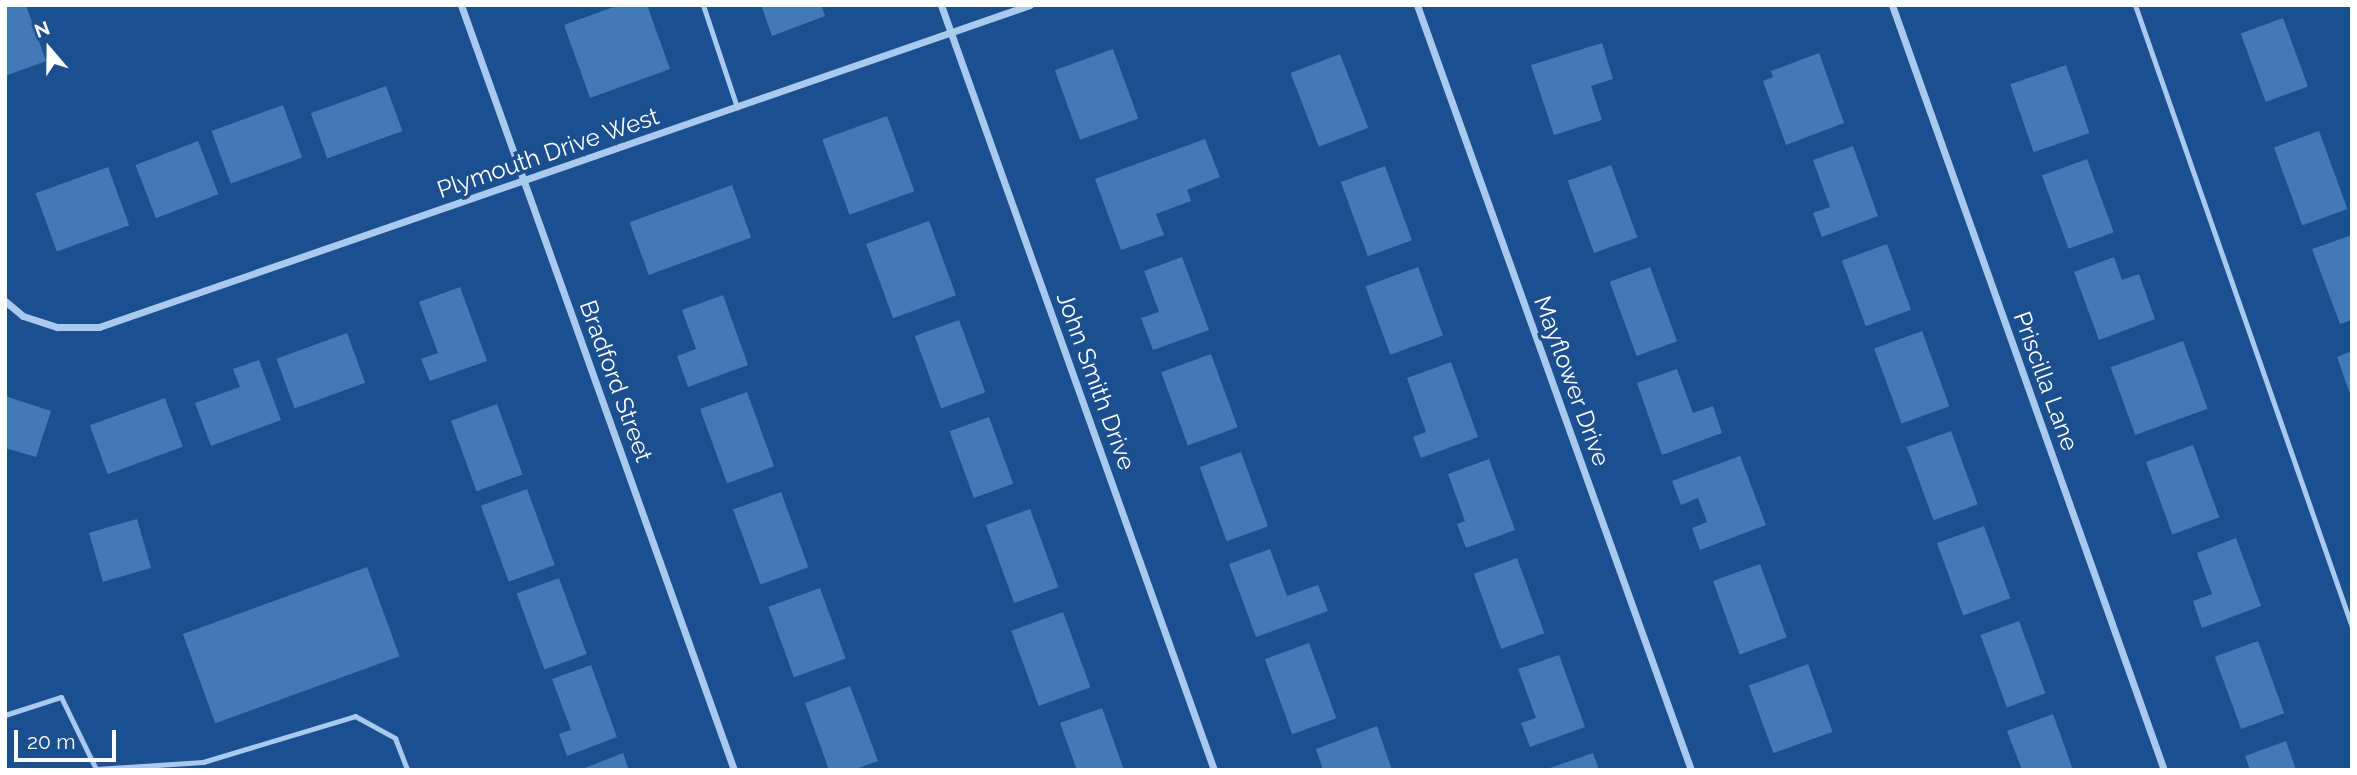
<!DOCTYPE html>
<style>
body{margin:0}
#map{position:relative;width:2357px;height:775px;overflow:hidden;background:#1b4f8f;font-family:Raleway,sans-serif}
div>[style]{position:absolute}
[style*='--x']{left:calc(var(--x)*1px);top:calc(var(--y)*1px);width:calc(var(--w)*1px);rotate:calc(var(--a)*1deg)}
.building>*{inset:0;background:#4478b7;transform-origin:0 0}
.lane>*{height:5px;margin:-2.5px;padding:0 2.5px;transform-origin:2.5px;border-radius:2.5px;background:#a9c9ee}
.street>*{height:7px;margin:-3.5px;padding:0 3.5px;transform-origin:3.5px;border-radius:3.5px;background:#a9c9ee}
span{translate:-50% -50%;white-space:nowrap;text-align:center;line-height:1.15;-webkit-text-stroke:7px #1b4f8f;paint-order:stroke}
.street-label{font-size:24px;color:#fff}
.frame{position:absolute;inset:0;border:7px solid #fff;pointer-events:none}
.north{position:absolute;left:14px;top:14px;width:70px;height:70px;-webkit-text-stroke:5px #1b4f8f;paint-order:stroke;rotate:340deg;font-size:19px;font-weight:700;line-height:28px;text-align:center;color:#fff}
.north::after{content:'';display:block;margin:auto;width:24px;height:32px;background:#fff;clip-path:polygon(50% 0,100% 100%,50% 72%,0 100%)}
.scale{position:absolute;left:14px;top:730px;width:102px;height:32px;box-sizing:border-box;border:4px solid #fff;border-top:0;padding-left:9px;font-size:21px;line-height:24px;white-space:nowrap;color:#fff;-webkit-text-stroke:5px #1b4f8f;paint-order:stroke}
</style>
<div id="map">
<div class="building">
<i style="clip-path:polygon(5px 5px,26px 5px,46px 61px,5px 76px)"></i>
<i style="clip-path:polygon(619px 5px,647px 5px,670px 69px,590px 98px,564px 25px)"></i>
<i style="clip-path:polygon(761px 5px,821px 5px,825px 16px,772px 36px)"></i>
<i style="left:2283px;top:18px;width:73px;height:45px;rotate:70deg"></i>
<i style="clip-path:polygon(1602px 43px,1613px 79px,1591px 86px,1602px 120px,1554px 135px,1531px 65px)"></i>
<i style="left:1113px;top:49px;width:74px;height:62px;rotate:70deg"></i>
<i style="clip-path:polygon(1819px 53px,1844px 123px,1786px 145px,1763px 81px,1773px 77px,1771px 71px)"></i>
<i style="left:1340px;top:54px;width:79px;height:53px;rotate:69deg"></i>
<i style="left:2066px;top:65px;width:72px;height:59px;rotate:71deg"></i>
<i style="left:386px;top:86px;width:48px;height:80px;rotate:70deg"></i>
<i style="left:283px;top:105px;width:56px;height:76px;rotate:70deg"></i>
<i style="left:887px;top:116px;width:80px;height:69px;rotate:70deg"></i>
<i style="left:2319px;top:131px;width:83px;height:48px;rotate:70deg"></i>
<i style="clip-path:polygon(1205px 139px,1220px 177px,1187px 190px,1191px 201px,1156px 214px,1164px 235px,1121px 250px,1095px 179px)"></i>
<i style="left:198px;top:141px;width:57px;height:67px;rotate:69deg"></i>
<i style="clip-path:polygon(1853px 146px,1878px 216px,1822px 237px,1813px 213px,1830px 207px,1813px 160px)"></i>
<i style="left:2087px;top:159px;width:78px;height:48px;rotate:70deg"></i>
<i style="left:1611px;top:165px;width:77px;height:46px;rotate:70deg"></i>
<i style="left:1385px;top:166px;width:79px;height:47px;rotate:70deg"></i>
<i style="left:108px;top:167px;width:62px;height:77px;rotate:70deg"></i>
<i style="left:732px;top:185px;width:56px;height:109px;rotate:70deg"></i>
<i style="left:929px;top:221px;width:79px;height:67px;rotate:70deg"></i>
<i style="clip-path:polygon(2352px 235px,2352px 320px,2340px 324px,2312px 249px)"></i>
<i style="left:1887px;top:244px;width:70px;height:48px;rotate:70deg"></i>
<i style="clip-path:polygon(1182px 257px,1209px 330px,1153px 350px,1141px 318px,1159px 312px,1144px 271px)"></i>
<i style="clip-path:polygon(2114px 257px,2122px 280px,2139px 274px,2155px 319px,2099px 340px,2074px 272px)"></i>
<i style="left:1418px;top:267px;width:73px;height:56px;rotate:70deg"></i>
<i style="left:1650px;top:267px;width:79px;height:43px;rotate:70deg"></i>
<i style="clip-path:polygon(460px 287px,487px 361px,430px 381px,421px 359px,438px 353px,419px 302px)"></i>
<i style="clip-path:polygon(723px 295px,748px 365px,688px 387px,677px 356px,696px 349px,682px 310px)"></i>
<i style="left:959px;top:320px;width:77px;height:47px;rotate:70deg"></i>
<i style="left:1922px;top:331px;width:80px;height:51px;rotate:70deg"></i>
<i style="left:347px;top:333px;width:53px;height:75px;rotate:70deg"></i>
<i style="left:2183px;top:341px;width:72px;height:77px;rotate:70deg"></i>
<i style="clip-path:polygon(2352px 351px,2352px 397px,2351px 397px,2337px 357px)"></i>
<i style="left:1211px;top:354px;width:78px;height:53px;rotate:70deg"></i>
<i style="clip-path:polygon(259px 360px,281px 420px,211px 446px,195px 403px,240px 387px,233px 369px)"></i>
<i style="clip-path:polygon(1451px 362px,1478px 437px,1421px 458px,1413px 437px,1426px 432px,1407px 378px)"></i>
<i style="clip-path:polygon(1677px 369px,1693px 413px,1713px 406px,1722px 433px,1662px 455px,1637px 383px)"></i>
<i style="left:747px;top:392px;width:79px;height:50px;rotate:70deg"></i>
<i style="clip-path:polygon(5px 396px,51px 411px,36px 457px,5px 448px)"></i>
<i style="left:165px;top:398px;width:52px;height:80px;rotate:70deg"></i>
<i style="left:497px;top:404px;width:75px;height:49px;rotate:70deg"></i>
<i style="left:989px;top:417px;width:71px;height:42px;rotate:70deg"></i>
<i style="left:1951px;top:431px;width:78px;height:47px;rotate:70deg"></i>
<i style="left:2193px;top:445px;width:77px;height:50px;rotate:70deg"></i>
<i style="left:1241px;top:452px;width:79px;height:44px;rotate:70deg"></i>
<i style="clip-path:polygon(1740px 456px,1766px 525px,1700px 550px,1692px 528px,1707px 522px,1698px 498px,1681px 505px,1672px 481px)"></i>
<i style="clip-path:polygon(1489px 459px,1515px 530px,1466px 548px,1457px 524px,1465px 521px,1448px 474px)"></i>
<i style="left:527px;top:489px;width:81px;height:49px;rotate:70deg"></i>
<i style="left:781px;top:492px;width:80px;height:51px;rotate:70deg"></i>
<i style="left:1030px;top:509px;width:83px;height:47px;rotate:70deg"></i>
<i style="left:137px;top:519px;width:51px;height:50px;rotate:74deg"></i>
<i style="left:1984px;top:526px;width:77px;height:50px;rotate:70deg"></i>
<i style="clip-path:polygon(2236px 538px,2261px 606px,2202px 628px,2193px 601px,2212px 594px,2197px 553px)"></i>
<i style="clip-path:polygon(1270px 549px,1287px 596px,1318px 585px,1328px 611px,1256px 637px,1229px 564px)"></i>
<i style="left:1517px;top:558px;width:80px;height:46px;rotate:70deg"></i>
<i style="left:1760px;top:564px;width:78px;height:50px;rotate:70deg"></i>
<i style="left:367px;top:567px;width:95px;height:196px;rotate:70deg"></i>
<i style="left:559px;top:578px;width:81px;height:45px;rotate:70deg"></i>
<i style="left:820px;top:588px;width:75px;height:55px;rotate:70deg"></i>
<i style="left:1063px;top:612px;width:80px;height:55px;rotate:70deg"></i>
<i style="left:2019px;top:621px;width:77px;height:41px;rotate:70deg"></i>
<i style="left:2258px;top:641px;width:77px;height:46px;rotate:70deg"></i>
<i style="left:1309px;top:643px;width:80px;height:47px;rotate:70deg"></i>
<i style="clip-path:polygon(1559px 655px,1585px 727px,1530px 747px,1521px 723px,1536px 718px,1518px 669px)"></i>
<i style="left:1808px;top:664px;width:72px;height:63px;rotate:70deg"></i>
<i style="clip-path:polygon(591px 665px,617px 737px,567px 756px,559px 734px,571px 730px,552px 679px)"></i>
<i style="clip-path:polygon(850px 686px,878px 761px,853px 770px,829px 770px,805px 703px)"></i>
<i style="clip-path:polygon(1102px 708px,1124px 770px,1077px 770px,1060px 723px)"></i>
<i style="clip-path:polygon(2053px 714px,2073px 770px,2022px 770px,2007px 731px)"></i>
<i style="clip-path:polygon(1377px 726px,1392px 770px,1323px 770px,1316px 749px)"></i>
<i style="clip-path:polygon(2286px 741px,2296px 770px,2250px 770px,2245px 756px)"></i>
<i style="clip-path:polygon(623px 753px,629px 770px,580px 770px)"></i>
<i style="clip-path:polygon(1593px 753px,1599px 770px,1547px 770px,1547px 769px)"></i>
</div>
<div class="lane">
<i style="--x:703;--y:5;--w:108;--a:71.6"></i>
<i style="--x:2135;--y:5;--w:659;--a:70.77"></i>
<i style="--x:5;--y:715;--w:59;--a:-17.8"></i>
<i style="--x:61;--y:697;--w:80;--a:64.1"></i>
<i style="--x:96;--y:769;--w:107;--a:-3.7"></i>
<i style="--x:203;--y:762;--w:159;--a:-16.8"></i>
<i style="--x:355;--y:716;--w:46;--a:28.8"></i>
<i style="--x:395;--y:738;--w:34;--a:69"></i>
</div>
<div class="street">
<i style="--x:461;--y:5;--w:812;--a:70.36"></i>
<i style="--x:941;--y:5;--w:812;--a:70.36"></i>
<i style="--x:1417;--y:5;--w:813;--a:70.29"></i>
<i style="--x:1892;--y:5;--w:812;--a:70.43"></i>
<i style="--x:5;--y:301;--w:23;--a:40"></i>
<i style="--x:23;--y:316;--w:36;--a:18"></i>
<i style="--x:57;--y:327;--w:42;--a:0"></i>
<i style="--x:99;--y:327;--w:985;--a:-19.08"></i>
</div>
<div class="street-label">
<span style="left:548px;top:153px;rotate:-19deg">Plymouth Drive West</span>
<span style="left:616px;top:381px;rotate:70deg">Bradford Street</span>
<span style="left:1096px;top:381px;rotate:70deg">John Smith Drive</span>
<span style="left:1572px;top:381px;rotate:70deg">Mayflower Drive</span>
<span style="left:2046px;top:381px;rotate:70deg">Priscilla Lane</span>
</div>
<div class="frame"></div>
<div class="north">N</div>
<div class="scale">20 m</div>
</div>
